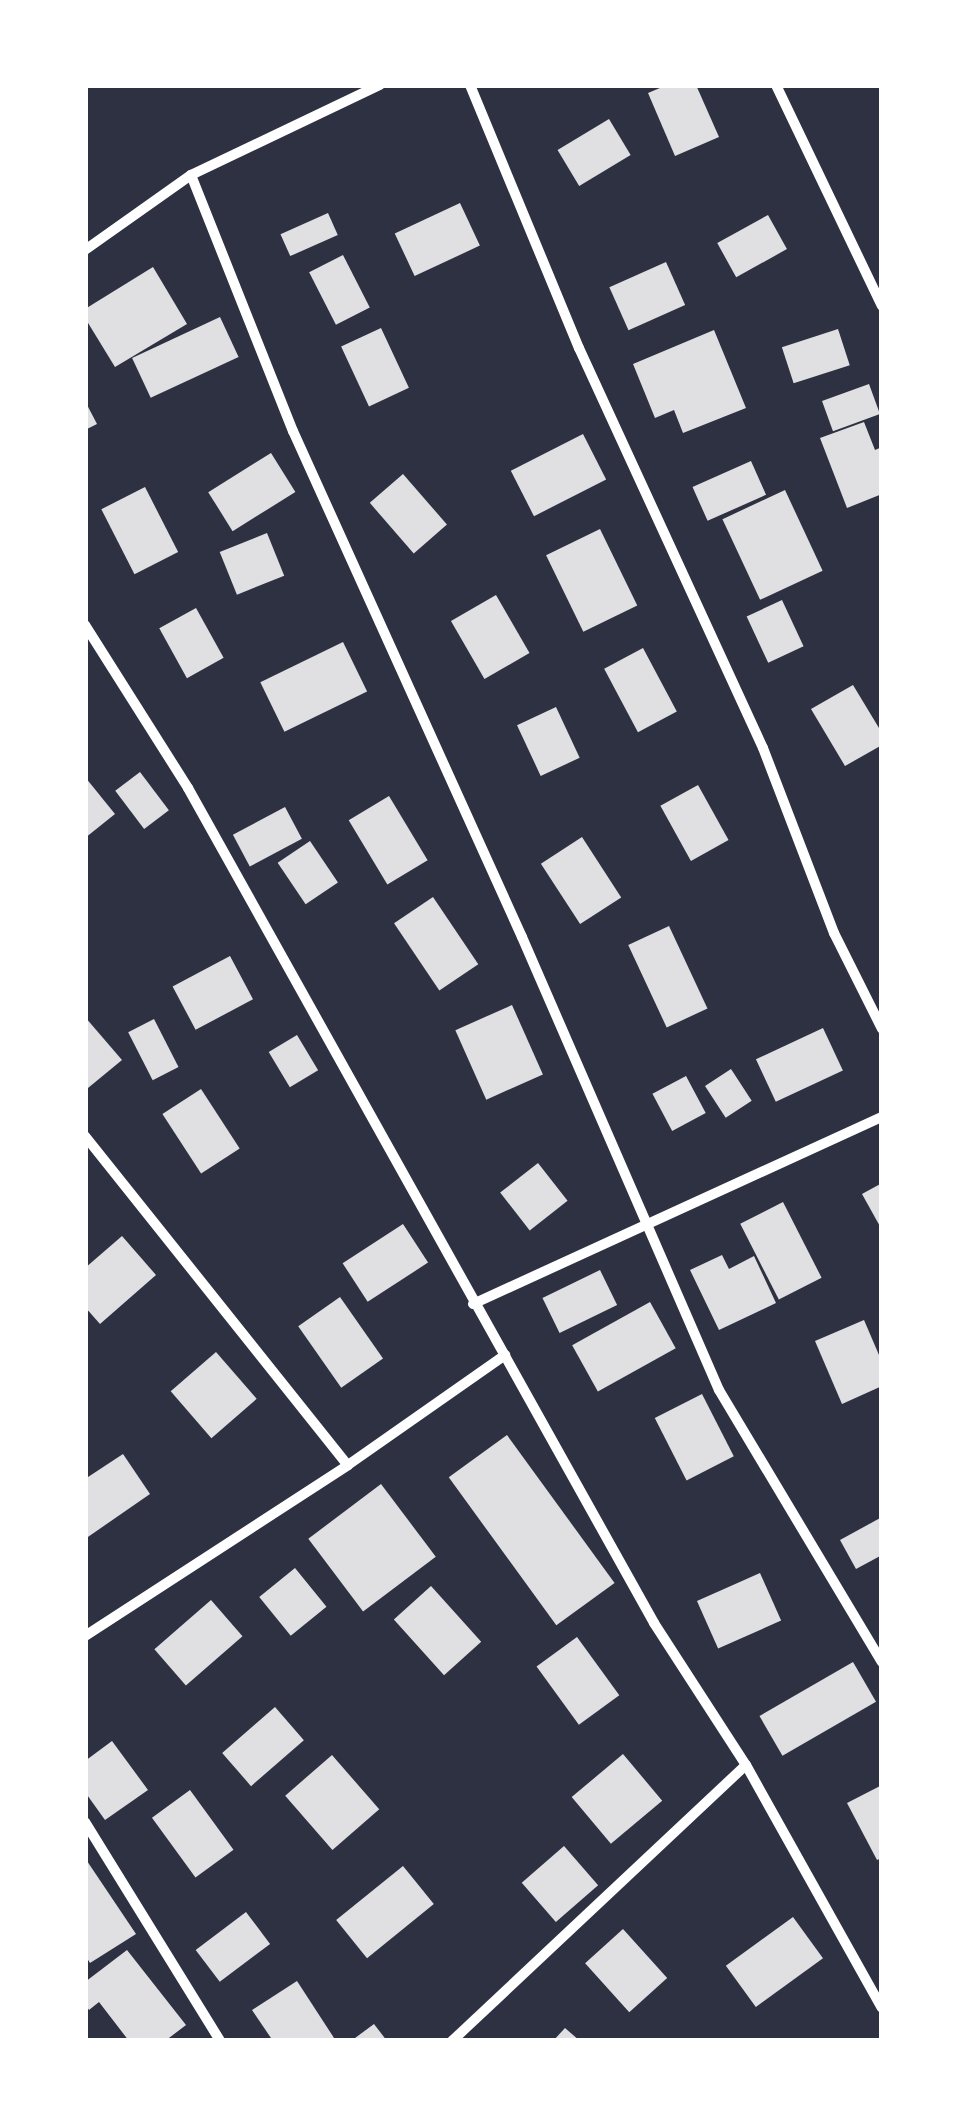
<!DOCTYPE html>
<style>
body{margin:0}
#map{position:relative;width:967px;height:2126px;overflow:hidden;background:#2d3142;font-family:"Archivo Narrow",sans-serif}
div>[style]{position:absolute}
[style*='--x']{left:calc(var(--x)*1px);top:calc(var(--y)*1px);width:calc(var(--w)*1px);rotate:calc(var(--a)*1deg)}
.building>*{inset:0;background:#e0e0e3;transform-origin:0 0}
.minor>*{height:10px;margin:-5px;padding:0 5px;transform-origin:5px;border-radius:5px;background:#fff}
span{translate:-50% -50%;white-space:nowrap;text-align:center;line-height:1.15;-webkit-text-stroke:8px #fff;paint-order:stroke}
.frame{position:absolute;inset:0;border:88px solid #fff;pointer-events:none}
</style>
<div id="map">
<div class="building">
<i style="clip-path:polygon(667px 85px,696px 85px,719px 137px,675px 156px,648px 93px)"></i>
<i style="left:609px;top:119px;width:42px;height:60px;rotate:59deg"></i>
<i style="left:460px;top:203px;width:47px;height:72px;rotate:65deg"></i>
<i style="left:328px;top:213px;width:24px;height:52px;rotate:66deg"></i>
<i style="left:768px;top:215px;width:39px;height:58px;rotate:61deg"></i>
<i style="left:343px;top:255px;width:59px;height:38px;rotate:63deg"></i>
<i style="left:666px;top:262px;width:47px;height:62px;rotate:66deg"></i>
<i style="clip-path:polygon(153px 267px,187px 324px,115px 367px,85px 318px,85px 309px)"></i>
<i style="left:220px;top:317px;width:44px;height:97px;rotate:65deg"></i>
<i style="left:381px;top:328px;width:66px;height:44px;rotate:65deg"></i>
<i style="left:838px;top:329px;width:38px;height:59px;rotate:72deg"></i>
<i style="clip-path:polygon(714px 330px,746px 408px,683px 433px,674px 410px,655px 418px,633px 364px)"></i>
<i style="left:869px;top:384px;width:32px;height:50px;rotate:70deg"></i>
<i style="clip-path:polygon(85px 401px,97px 424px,85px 430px)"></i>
<i style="clip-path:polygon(864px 422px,875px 450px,882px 447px,882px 494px,847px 508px,820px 438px)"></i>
<i style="left:583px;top:434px;width:51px;height:81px;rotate:63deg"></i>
<i style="left:271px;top:453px;width:46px;height:74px;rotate:58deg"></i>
<i style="left:751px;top:461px;width:37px;height:64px;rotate:66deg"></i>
<i style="left:403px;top:474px;width:67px;height:44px;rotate:49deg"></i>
<i style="left:145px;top:487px;width:73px;height:49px;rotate:63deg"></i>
<i style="left:785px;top:490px;width:89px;height:69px;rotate:65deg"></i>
<i style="left:600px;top:529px;width:85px;height:60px;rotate:64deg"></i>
<i style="left:267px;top:533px;width:46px;height:51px;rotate:68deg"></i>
<i style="left:496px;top:595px;width:67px;height:52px;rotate:60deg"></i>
<i style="left:782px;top:600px;width:51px;height:39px;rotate:65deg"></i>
<i style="left:196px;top:608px;width:57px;height:42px;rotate:61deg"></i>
<i style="left:343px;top:642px;width:55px;height:92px;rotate:64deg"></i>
<i style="left:643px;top:648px;width:72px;height:44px;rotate:62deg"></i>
<i style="clip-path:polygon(853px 685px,882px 733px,882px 745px,845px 766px,811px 709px)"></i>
<i style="left:556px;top:707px;width:56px;height:43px;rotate:65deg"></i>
<i style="left:140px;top:772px;width:48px;height:31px;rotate:53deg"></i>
<i style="clip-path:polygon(85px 777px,115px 814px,85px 838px)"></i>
<i style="left:698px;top:785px;width:63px;height:43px;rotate:61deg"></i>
<i style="left:389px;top:796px;width:75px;height:47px;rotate:59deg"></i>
<i style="left:285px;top:807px;width:36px;height:59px;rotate:62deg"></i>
<i style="left:582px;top:837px;width:72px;height:49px;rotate:57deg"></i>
<i style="left:310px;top:841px;width:50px;height:39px;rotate:56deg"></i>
<i style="left:433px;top:897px;width:81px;height:47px;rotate:56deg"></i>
<i style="left:669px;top:926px;width:91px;height:45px;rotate:65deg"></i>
<i style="left:230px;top:956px;width:49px;height:65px;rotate:62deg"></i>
<i style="left:512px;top:1005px;width:76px;height:62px;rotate:66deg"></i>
<i style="clip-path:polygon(85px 1017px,122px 1060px,88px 1088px,85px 1084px)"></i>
<i style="left:154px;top:1019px;width:54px;height:29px;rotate:63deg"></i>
<i style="left:823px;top:1028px;width:47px;height:74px;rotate:65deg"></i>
<i style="left:297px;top:1035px;width:41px;height:33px;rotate:59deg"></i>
<i style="left:731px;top:1069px;width:38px;height:31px;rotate:57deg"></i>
<i style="left:686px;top:1076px;width:42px;height:38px;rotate:62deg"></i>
<i style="left:201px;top:1089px;width:71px;height:46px;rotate:57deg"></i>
<i style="left:538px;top:1163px;width:48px;height:48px;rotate:52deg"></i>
<i style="clip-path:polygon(882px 1183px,882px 1230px,862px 1194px)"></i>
<i style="left:783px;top:1202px;width:85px;height:48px;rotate:63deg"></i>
<i style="left:403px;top:1224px;width:46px;height:72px;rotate:57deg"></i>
<i style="clip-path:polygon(122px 1236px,156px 1275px,100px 1324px,85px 1307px,85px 1268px)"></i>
<i style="clip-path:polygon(722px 1255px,729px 1269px,754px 1256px,776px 1303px,719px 1330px,690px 1270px)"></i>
<i style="left:600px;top:1270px;width:39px;height:64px;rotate:64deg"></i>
<i style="left:340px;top:1297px;width:75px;height:51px;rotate:55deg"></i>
<i style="left:650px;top:1302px;width:53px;height:89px;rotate:61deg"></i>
<i style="clip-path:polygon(864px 1320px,882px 1362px,882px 1386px,842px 1404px,815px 1341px)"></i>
<i style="left:216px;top:1352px;width:62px;height:60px;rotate:49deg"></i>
<i style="left:702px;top:1394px;width:70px;height:53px;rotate:63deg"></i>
<i style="left:507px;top:1435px;width:183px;height:72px;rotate:54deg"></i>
<i style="clip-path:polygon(123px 1454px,150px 1494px,85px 1539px,85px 1479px)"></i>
<i style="left:381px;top:1484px;width:91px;height:91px;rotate:53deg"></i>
<i style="clip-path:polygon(882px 1517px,882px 1555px,856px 1569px,840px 1540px)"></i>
<i style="left:295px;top:1568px;width:50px;height:46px;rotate:51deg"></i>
<i style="left:760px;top:1573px;width:52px;height:69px;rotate:66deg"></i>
<i style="left:431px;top:1586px;width:75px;height:50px;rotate:48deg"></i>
<i style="left:211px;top:1600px;width:48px;height:75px;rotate:49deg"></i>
<i style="left:577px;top:1637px;width:72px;height:50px;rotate:54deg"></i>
<i style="left:853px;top:1662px;width:46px;height:108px;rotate:60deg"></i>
<i style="left:275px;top:1707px;width:44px;height:70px;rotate:49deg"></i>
<i style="clip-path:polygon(112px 1741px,148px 1790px,105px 1820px,85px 1792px,85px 1761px)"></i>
<i style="left:623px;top:1754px;width:61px;height:67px;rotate:50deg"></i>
<i style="left:332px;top:1755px;width:72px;height:62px;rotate:49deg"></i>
<i style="clip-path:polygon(882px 1785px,882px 1858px,877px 1860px,847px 1803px)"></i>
<i style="left:190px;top:1790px;width:74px;height:47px;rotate:54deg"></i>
<i style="left:564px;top:1846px;width:52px;height:56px;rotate:49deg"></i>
<i style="clip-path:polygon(85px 1858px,136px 1934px,90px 1963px,85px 1955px)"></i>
<i style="left:403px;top:1866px;width:49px;height:86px;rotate:51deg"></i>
<i style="left:246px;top:1912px;width:40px;height:63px;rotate:53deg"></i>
<i style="left:793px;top:1917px;width:51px;height:83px;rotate:54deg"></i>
<i style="left:623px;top:1929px;width:66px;height:51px;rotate:48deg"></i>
<i style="clip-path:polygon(127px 1950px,186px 2025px,165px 2041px,129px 2041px,99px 2002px,89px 2010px,85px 2004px,85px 1982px)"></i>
<i style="clip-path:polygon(297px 1981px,336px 2041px,273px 2041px,252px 2010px)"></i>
<i style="clip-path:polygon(374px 2024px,387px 2041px,351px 2041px)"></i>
<i style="clip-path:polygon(565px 2028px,580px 2041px,553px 2041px)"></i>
</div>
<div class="minor">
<i style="--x:470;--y:85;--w:285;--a:67.5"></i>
<i style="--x:579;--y:348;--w:440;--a:65.3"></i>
<i style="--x:763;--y:748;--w:198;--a:69"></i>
<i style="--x:834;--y:933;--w:107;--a:63.4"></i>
<i style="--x:776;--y:85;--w:245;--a:64.4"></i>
<i style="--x:191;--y:175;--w:276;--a:68.3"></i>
<i style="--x:293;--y:431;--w:555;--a:65.65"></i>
<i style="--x:522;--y:937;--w:494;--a:66.5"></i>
<i style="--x:719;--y:1390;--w:317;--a:59.1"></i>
<i style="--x:85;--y:250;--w:130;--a:-35.3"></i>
<i style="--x:191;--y:175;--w:209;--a:-25.5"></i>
<i style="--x:85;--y:625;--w:193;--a:57.7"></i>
<i style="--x:188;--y:788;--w:956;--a:60.83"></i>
<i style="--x:654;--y:1623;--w:169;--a:57.1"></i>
<i style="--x:746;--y:1765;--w:278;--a:60.8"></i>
<i style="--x:85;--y:1136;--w:421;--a:51.4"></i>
<i style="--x:473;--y:1304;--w:450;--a:-24.6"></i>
<i style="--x:85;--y:1636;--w:314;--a:-33"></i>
<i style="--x:348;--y:1465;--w:192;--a:-35"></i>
<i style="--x:85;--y:1822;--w:257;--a:58.3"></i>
<i style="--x:452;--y:2041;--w:403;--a:-43.2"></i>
</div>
<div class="frame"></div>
</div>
